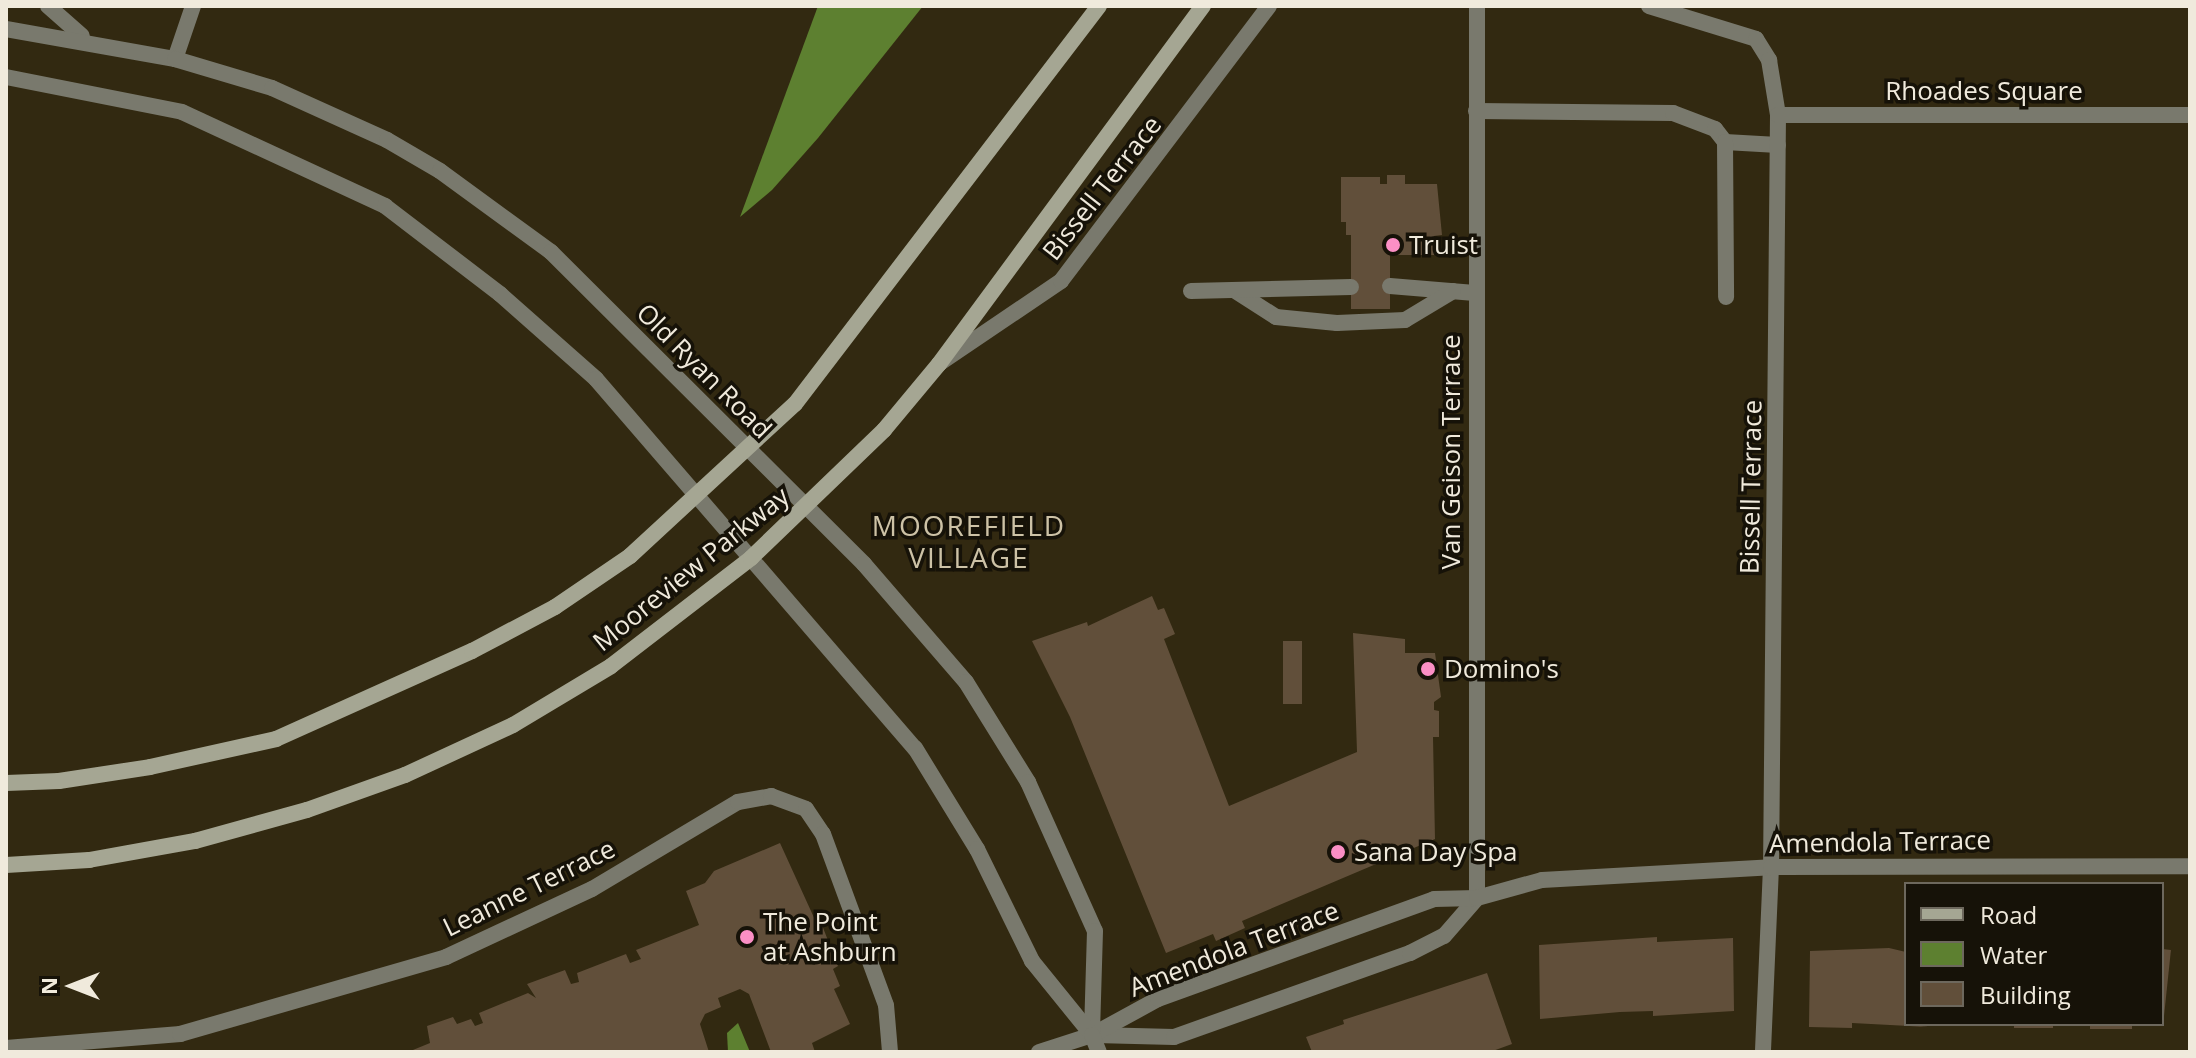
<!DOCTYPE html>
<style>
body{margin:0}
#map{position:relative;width:2196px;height:1058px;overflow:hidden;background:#322911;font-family:"Open Sans",sans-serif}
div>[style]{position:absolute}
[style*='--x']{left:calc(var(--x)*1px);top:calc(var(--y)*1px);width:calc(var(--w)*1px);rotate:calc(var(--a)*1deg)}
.water>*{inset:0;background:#5d8030}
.building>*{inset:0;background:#614f3a;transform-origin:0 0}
.service>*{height:16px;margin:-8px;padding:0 8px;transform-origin:8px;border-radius:8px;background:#79796d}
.minor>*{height:16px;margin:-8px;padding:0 8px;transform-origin:8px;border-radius:8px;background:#79796d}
.tertiary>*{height:16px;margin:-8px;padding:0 8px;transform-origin:8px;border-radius:8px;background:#79796d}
.secondary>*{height:16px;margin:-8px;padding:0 8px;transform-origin:8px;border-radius:8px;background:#a5a693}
.dots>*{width:22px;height:22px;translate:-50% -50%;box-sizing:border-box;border:4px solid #161208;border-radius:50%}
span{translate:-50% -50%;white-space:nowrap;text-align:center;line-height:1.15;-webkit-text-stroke:7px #161208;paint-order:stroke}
.street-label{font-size:26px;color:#f0eadc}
.poi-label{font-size:26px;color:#f0eadc}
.left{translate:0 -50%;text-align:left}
.neighbourhood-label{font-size:28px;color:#cdc2a6;letter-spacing:2px}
.frame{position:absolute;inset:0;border:8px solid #f0eadc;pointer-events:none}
.legend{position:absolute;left:1904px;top:882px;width:260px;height:144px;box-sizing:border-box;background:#161208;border:2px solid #6d685d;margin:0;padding:10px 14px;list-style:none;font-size:24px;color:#f0eadc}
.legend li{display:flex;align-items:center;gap:16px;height:40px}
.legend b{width:40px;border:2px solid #6d685d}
.north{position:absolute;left:32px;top:946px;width:80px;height:80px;-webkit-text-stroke:6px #161208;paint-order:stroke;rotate:270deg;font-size:22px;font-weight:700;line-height:32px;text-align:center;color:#f0eadc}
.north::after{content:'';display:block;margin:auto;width:28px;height:36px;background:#f0eadc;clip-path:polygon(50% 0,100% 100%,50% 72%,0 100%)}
</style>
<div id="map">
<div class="water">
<i style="clip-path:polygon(818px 6px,923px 6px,818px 138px,772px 190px,740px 217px)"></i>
<i style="clip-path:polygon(738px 1023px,750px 1052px,728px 1052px,727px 1033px)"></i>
</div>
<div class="building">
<i style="clip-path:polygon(1387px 175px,1405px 175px,1405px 184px,1437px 184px,1442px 235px,1434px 236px,1434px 255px,1390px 255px,1390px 309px,1351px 309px,1351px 235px,1346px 235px,1346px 222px,1341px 222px,1341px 177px,1380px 177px,1380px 184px,1387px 184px)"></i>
<i style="clip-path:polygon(1152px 596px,1158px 610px,1164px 608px,1175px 634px,1164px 639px,1229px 806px,1357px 752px,1353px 633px,1405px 639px,1405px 653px,1435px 653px,1441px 697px,1434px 702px,1434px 710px,1439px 711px,1439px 737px,1433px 737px,1435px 839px,1242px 921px,1245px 928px,1216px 941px,1213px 934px,1166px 953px,1070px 717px,1032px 641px,1087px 622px,1088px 626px)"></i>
<i style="left:1283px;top:641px;width:19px;height:63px"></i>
<i style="clip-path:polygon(780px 843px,816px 922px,820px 920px,838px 966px,833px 969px,840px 986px,834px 989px,850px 1024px,812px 1043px,815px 1052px,771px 1052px,749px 994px,740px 989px,718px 998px,721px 1007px,705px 1014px,700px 1024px,709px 1052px,408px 1052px,430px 1043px,427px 1026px,453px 1017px,457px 1024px,471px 1019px,475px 1026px,483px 1023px,479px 1013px,528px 993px,536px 998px,527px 984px,565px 970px,571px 984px,579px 982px,577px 973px,626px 954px,630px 963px,641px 959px,636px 950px,699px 925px,686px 891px,705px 883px,714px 871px)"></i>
<i style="clip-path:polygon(1657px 937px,1657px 942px,1733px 938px,1734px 1011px,1653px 1016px,1653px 1011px,1620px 1012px,1540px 1019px,1539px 945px)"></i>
<i style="clip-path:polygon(1889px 948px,1906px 952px,1906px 1024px,1928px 1027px,1852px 1023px,1852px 1028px,1809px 1027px,1810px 951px)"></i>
<i style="left:2162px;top:949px;width:9px;height:75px;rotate:6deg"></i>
<i style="clip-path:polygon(1487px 973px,1512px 1044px,1490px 1052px,1312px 1052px,1306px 1037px,1344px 1024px,1343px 1020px)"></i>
<i style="left:2014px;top:1024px;width:39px;height:4px"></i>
<i style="left:2090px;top:1024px;width:42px;height:5px"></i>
</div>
<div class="service">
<i style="--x:175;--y:59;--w:56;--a:-71.2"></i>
<i style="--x:1476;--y:111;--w:197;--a:0.6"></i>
<i style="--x:1673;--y:113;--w:45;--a:20.9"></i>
<i style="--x:1715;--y:129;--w:16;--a:52"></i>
<i style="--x:1725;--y:142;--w:53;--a:3.2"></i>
<i style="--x:1725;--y:142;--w:155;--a:89.6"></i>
<i style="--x:1390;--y:286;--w:85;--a:4.7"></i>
<i style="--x:1234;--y:290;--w:50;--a:32.7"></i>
<i style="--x:1276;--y:317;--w:61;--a:5.6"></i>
<i style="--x:1337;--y:323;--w:68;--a:-2.5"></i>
<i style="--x:1405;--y:320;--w:56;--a:-31.1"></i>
<i style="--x:1191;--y:291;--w:160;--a:-1.4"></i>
</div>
<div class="minor">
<i style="--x:1477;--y:6;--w:892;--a:90"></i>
<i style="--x:1649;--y:6;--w:112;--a:17.1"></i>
<i style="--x:1756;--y:39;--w:25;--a:58"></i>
<i style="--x:1769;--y:60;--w:56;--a:80.7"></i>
<i style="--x:1778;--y:115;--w:752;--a:90.53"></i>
<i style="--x:1771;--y:867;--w:185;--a:92.5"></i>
<i style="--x:1778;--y:115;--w:412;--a:0"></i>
<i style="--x:940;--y:363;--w:146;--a:-34.1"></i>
<i style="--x:1061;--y:281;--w:345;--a:-52.9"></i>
<i style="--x:1095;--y:1035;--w:79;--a:1.5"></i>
<i style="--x:1174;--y:1037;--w:251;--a:-19.6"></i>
<i style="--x:1410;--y:953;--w:38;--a:-27"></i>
<i style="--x:1444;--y:936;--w:50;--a:-49"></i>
<i style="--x:6;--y:1048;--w:175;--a:-4.6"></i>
<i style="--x:180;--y:1034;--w:277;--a:-16.1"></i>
<i style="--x:446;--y:957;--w:161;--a:-25"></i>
<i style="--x:592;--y:889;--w:170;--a:-30.8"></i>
<i style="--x:738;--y:802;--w:34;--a:-10"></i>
<i style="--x:771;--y:796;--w:37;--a:20"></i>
<i style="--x:806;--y:809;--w:30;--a:56"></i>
<i style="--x:823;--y:834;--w:182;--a:69.8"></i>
<i style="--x:886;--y:1005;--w:47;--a:85.1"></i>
<i style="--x:1039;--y:1052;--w:56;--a:-17.8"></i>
<i style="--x:1092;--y:1035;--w:75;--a:-28.6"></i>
<i style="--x:1158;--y:999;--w:294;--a:-19.9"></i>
<i style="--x:1434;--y:899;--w:43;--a:-1.3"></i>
<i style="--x:1477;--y:898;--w:67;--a:-15.5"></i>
<i style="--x:1542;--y:880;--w:229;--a:-3.2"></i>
<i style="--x:1771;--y:867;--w:419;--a:-0.1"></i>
</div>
<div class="tertiary">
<i style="--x:48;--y:6;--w:45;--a:41.4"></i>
<i style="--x:6;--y:29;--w:172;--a:10.1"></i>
<i style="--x:175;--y:59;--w:101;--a:16.6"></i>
<i style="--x:272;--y:88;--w:126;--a:24.3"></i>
<i style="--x:387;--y:140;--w:61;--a:30.3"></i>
<i style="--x:440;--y:171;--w:137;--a:36.1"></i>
<i style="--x:551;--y:252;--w:442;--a:44.9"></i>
<i style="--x:864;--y:564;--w:156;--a:49.2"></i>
<i style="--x:966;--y:682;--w:118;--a:58.2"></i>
<i style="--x:1028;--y:782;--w:163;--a:65.8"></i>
<i style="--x:1095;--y:931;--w:104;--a:91.7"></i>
<i style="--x:6;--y:77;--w:179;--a:11.2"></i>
<i style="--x:182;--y:112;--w:224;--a:24.8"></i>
<i style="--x:385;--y:206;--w:145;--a:37.4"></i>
<i style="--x:500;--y:294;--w:128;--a:41.5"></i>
<i style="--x:596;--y:379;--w:488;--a:49.2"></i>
<i style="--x:915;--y:748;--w:119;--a:58.5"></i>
<i style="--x:977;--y:849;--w:125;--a:63.8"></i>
<i style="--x:1032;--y:961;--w:95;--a:51"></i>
<i style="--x:1092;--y:1035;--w:18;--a:68"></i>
</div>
<div class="secondary">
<i style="--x:6;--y:783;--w:53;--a:-2.2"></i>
<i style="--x:59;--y:781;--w:92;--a:-8.7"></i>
<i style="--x:150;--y:767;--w:129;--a:-12.5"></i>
<i style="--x:276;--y:739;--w:215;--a:-24.2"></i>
<i style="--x:472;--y:651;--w:94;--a:-27.9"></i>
<i style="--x:555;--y:607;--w:91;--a:-34.2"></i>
<i style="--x:630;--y:556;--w:224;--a:-42.7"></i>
<i style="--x:795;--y:404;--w:501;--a:-52.63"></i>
<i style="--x:6;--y:865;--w:83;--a:-3.4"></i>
<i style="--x:89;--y:860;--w:108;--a:-10.2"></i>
<i style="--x:195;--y:841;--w:116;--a:-15.5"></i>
<i style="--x:307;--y:810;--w:104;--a:-19.7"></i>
<i style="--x:405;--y:775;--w:119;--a:-24.8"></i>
<i style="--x:513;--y:725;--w:114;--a:-31"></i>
<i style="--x:611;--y:666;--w:177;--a:-37.6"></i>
<i style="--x:751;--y:558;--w:185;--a:-43.9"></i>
<i style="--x:884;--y:430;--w:86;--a:-50.2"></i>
<i style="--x:939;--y:364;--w:445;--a:-53.6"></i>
</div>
<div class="dots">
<i style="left:1393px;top:245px;background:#fb8fc5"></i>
<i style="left:1428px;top:669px;background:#fb8fc5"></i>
<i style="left:1338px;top:852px;background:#fb8fc5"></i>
<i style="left:747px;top:937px;background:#fb8fc5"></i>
</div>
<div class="street-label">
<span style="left:1984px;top:91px">Rhoades Square</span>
<span style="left:1102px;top:188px;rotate:-52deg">Bissell Terrace</span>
<span style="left:704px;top:371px;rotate:45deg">Old Ryan Road</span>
<span style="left:1451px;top:452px;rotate:-90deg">Van Geison Terrace</span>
<span style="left:1751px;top:487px;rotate:-89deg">Bissell Terrace</span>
<span style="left:691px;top:569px;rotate:-39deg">Mooreview Parkway</span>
<span style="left:1880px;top:842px;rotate:-1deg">Amendola Terrace</span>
<span style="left:529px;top:888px;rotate:-26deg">Leanne Terrace</span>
<span style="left:1234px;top:949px;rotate:-21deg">Amendola Terrace</span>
</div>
<div class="poi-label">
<span class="left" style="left:1409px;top:245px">Truist</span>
<span class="left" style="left:1444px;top:669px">Domino's</span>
<span class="left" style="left:1354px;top:852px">Sana Day Spa</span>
<span class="left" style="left:763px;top:937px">The Point<br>at Ashburn</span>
</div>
<div class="neighbourhood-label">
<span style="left:969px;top:541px">MOOREFIELD<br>VILLAGE</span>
</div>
<div class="frame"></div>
<ul class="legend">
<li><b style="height:10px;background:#a5a693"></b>Road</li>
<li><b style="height:22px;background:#5d8030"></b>Water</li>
<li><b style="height:22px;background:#614f3a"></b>Building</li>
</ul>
<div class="north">N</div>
</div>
